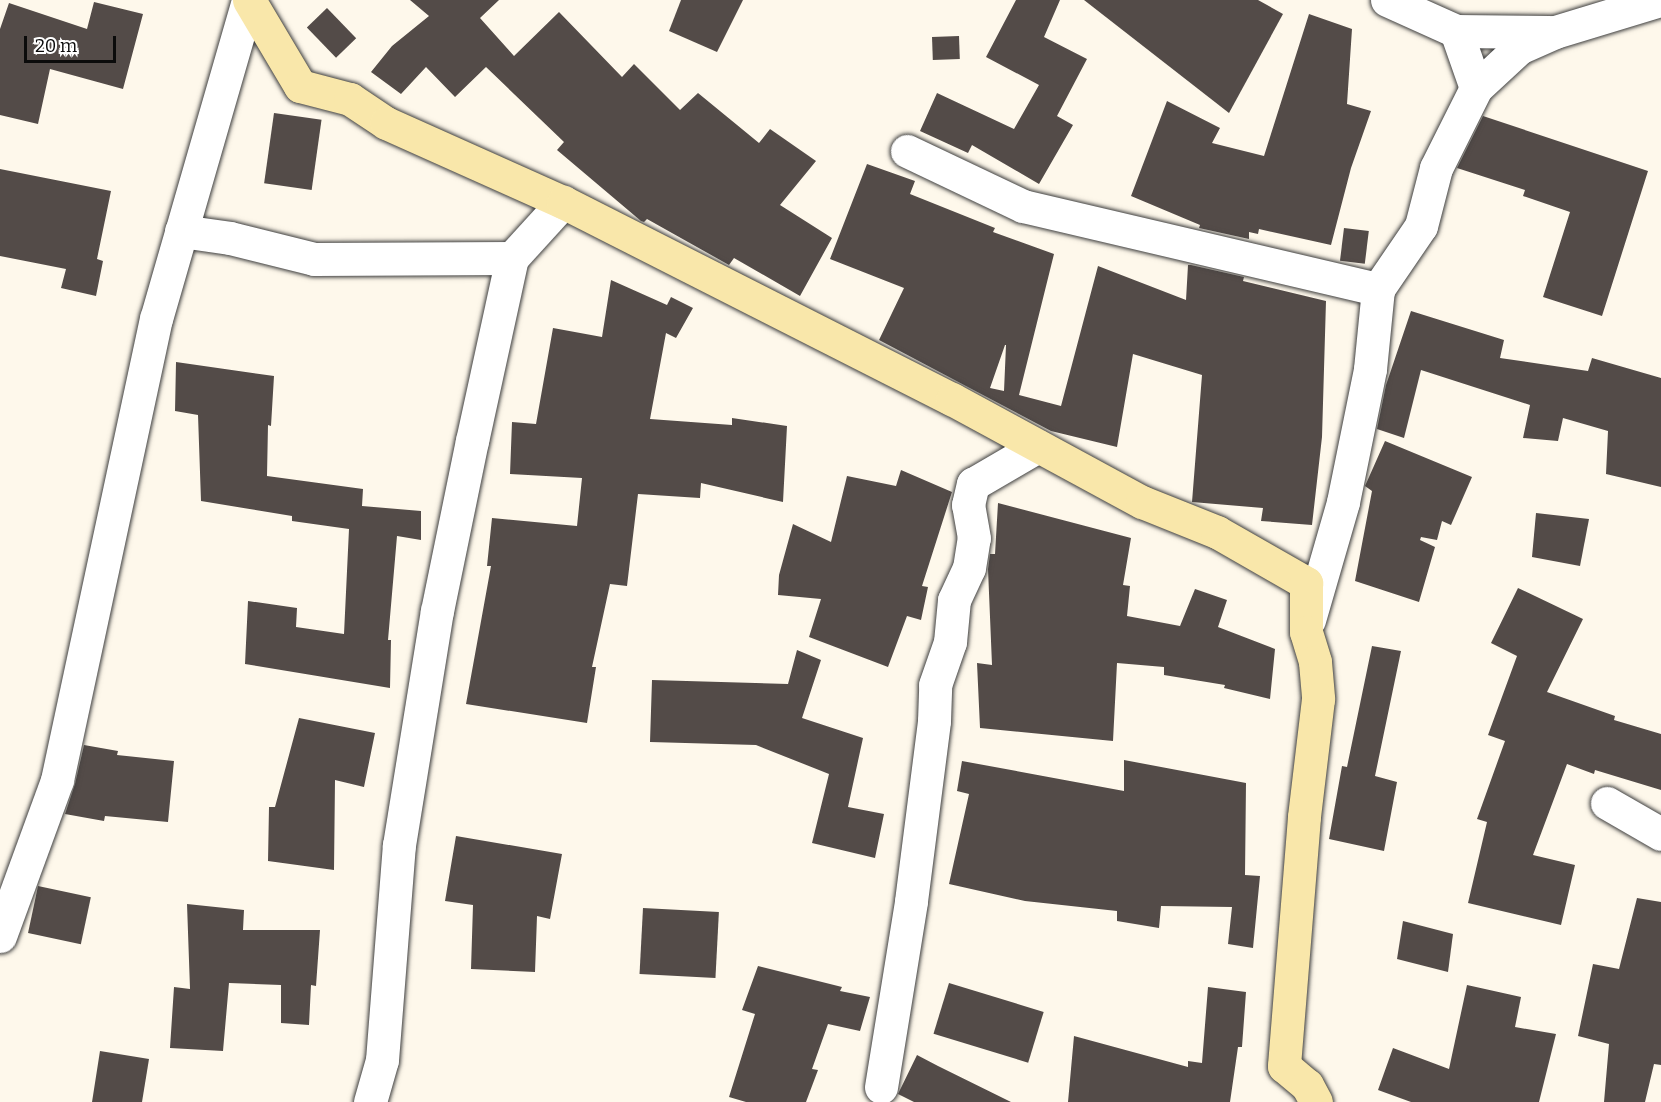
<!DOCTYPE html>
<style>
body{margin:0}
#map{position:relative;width:1661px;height:1102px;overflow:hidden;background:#fef8eb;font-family:Bitter,serif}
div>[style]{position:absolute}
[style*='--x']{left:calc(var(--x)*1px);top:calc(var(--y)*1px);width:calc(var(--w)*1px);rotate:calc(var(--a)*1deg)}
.building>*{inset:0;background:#534b48;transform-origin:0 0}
.roads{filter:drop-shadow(0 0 2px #3e3e3e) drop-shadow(0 0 2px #3e3e3e)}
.street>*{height:33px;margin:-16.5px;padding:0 16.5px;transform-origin:16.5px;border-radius:16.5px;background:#fff}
.secondary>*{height:33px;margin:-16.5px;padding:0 16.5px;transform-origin:16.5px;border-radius:16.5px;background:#f9e7aa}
span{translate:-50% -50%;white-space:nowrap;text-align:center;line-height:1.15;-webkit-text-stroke:6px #fff;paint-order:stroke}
.scale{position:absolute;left:24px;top:36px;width:92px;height:27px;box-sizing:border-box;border:3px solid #0b0b0b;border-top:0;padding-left:8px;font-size:18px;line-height:21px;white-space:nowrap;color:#0b0b0b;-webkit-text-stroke:4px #fff;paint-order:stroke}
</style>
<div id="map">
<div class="building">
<i style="clip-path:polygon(410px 0,499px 0,480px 18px,514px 56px,559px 12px,622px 77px,634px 64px,680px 110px,698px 93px,759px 143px,770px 129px,816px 161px,780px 205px,832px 238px,800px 296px,734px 258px,729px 265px,647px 219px,644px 222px,641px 221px,557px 150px,564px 142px,486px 67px,455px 97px,426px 67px,401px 94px,371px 72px,392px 46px,429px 16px)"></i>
<i style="clip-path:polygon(681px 0,743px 0,717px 52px,669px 31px)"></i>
<i style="clip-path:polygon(1016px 0,1060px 0,1044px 37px,1087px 59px,1057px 116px,1073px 125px,1039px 184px,972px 145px,968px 153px,920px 131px,937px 93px,1014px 129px,1039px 85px,986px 57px)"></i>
<i style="clip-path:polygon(1084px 0,1258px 0,1283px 14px,1229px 113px)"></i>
<i style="clip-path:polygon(94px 2px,143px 14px,123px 89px,50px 69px,38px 124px,0 115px,0 29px,9px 3px,87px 29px)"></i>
<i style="left:327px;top:8px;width:42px;height:28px;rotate:46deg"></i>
<i style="clip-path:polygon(1309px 14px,1352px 29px,1347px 104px,1371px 111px,1351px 168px,1331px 245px,1259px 229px,1258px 234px,1249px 232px,1249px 239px,1199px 228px,1200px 225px,1131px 196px,1167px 101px,1220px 128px,1212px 143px,1264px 156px)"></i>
<i style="left:959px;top:36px;width:23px;height:27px;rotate:88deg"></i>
<i style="left:274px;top:113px;width:48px;height:71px;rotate:8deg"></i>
<i style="clip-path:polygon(1483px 116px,1648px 171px,1602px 316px,1543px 297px,1570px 212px,1523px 196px,1525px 190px,1457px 168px)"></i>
<i style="clip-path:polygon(evenodd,867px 164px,915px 181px,910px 194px,995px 228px,993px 232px,1054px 254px,1019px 395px,1061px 406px,1098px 266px,1186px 300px,1188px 265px,1191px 265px,1244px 277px,1243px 281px,1326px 301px,1322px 437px,1312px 525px,1261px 521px,1263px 508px,1192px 502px,1202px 375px,1133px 354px,1117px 447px,1051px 431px,879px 340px,904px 288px,830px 259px,867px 164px,1005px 345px,1006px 345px,1004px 391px,990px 388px,1005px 345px)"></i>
<i style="clip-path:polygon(0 169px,111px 191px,97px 259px,103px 261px,96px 296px,61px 288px,66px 269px,0 256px)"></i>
<i style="left:1344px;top:228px;width:25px;height:33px;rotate:7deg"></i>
<i style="clip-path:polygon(611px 280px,667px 305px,671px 297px,693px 308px,676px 338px,666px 333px,650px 419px,732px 425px,732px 418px,787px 426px,783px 502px,701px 483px,700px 498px,638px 494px,627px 586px,610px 584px,592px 667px,596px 667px,587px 723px,466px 704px,491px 566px,487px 566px,492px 518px,577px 526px,582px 478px,510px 474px,512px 422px,536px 424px,553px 328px,602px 337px)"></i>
<i style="clip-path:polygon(1411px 311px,1504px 340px,1500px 358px,1588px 371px,1592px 358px,1661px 378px,1661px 487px,1606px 474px,1608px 431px,1563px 418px,1558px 441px,1523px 438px,1530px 405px,1421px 370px,1404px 438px,1377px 429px,1386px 385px)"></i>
<i style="clip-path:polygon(176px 362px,274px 376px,271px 426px,268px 425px,267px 476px,363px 489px,362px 506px,421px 511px,421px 540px,397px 536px,388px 640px,391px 640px,390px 688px,245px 664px,248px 601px,297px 608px,296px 627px,344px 634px,349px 529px,292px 521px,292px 516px,201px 501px,198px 415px,175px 411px)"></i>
<i style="clip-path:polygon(1385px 441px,1472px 477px,1451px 525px,1442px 521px,1437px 540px,1421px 537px,1420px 540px,1435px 547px,1419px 602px,1355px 581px,1372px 491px,1365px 486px)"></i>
<i style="clip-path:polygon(901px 470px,952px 492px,922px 586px,928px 587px,921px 620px,907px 616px,888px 667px,809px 637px,821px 599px,778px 595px,779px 575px,793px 524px,831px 542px,847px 476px,896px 486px)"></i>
<i style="clip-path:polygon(998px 503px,1131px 538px,1123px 585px,1130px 586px,1127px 616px,1180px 626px,1195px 589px,1227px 600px,1218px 627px,1275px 649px,1270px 699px,1224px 688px,1225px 685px,1164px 675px,1164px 667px,1117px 663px,1113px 741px,980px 728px,977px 663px,992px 665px,988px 569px,990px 554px,995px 554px)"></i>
<i style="clip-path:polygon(1536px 513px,1589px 519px,1580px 566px,1532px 557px)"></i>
<i style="clip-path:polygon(1518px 588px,1583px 619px,1547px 692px,1615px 716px,1614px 720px,1661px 734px,1661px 790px,1595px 770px,1594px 774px,1567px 764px,1533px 855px,1575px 865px,1561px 925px,1468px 903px,1487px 822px,1477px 819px,1505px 741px,1488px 735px,1517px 656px,1491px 643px)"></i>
<i style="clip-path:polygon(1372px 646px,1401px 651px,1375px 776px,1397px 782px,1384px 851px,1329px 839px,1342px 766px,1347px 767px)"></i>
<i style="clip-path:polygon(797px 650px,821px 660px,802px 718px,863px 738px,848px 807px,884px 814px,875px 858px,812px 843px,829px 774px,756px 745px,650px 742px,652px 680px,788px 684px)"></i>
<i style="clip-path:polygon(299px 718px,375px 733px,364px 787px,335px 780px,334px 870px,268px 861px,269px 807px,275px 807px)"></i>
<i style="clip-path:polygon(84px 745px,118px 751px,117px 755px,174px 761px,168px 822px,105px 816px,104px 821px,65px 814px,75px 784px)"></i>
<i style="clip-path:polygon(1124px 760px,1246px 783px,1245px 875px,1260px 876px,1253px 948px,1228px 944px,1232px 907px,1161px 906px,1159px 928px,1117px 921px,1117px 911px,1025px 901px,949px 884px,969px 794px,957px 791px,962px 761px,1124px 791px)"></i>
<i style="clip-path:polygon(456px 836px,562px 854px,550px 919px,537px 916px,535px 972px,471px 969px,473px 905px,445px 901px)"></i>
<i style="left:38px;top:886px;width:54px;height:48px;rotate:12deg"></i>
<i style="clip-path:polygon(1637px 898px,1661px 902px,1661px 1065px,1654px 1064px,1645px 1102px,1604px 1102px,1609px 1044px,1578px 1036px,1593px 964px,1619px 969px)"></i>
<i style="clip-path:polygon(187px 904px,244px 910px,243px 930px,320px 930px,316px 986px,311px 985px,309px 1025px,281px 1023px,281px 985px,229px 983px,223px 1051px,170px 1048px,174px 987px,190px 989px)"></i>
<i style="left:643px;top:908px;width:76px;height:66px;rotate:3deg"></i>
<i style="clip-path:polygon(1403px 921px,1453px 934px,1448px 972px,1397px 959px)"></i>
<i style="clip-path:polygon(758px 966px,842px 987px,840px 991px,870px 997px,860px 1031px,828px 1024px,812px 1069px,818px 1070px,806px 1102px,746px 1102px,729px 1097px,755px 1014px,742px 1010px)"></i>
<i style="left:949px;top:983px;width:99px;height:53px;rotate:17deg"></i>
<i style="clip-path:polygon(1467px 985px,1521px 997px,1515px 1027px,1556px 1034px,1539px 1102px,1411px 1102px,1378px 1090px,1393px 1048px,1449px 1069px)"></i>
<i style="clip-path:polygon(1208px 987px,1246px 992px,1242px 1047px,1238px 1047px,1230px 1102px,1068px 1102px,1074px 1036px,1188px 1067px,1188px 1061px,1202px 1063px)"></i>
<i style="clip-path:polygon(100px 1051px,149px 1059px,142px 1102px,92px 1102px)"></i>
<i style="clip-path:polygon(917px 1055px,938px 1066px,1011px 1102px,914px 1102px,898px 1094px)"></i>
</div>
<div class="roads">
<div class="street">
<i style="--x:1387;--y:0;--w:76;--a:24.2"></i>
<i style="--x:1456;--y:31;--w:93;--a:0.6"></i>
<i style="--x:1456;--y:31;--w:60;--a:70.7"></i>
<i style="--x:907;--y:151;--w:128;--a:25.4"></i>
<i style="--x:1023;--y:206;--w:365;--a:13.2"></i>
<i style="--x:181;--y:231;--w:49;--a:8.1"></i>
<i style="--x:230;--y:238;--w:87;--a:14"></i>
<i style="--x:314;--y:259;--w:198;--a:-0.3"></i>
<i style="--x:1309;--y:620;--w:123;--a:-73.9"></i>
<i style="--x:1343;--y:502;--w:136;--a:-78.5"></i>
<i style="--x:1370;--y:369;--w:80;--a:-84.3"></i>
<i style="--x:1378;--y:289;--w:76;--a:-55.7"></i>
<i style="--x:1421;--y:226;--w:60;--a:-75.5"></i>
<i style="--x:1436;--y:168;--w:89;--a:-63.4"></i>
<i style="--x:1476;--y:88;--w:59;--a:-42.9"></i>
<i style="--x:1519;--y:48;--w:39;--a:-24"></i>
<i style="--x:1555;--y:32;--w:110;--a:-16.9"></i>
<i style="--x:1607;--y:803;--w:62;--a:29.9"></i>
<i style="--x:0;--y:936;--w:166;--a:-69.9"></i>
<i style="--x:57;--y:780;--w:472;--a:-77.9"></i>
<i style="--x:156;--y:319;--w:332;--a:-73.9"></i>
<i style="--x:881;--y:1087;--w:188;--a:-80.8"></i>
<i style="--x:911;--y:901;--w:181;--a:-82.7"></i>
<i style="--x:934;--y:721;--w:36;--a:-88"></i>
<i style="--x:935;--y:685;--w:46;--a:-70.8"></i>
<i style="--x:950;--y:642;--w:42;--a:-84.6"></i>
<i style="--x:954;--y:600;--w:35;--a:-65"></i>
<i style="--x:969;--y:568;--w:30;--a:-81"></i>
<i style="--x:974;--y:538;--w:34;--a:-100"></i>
<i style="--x:968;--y:505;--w:22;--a:-77"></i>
<i style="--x:973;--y:484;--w:75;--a:-30.3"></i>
<i style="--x:370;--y:1102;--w:44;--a:-74.1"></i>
<i style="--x:382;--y:1060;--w:216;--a:-85.5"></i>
<i style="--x:399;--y:845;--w:237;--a:-80.8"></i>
<i style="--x:437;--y:611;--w:174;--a:-78.4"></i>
<i style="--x:472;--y:441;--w:187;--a:-77.7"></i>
<i style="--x:512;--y:258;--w:76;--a:-47.7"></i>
</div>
<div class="secondary">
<i style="--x:249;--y:0;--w:100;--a:59.3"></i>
<i style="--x:300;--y:86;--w:52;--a:14.6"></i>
<i style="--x:350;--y:99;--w:43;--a:33.7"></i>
<i style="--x:386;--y:123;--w:194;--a:24.1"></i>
<i style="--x:563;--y:202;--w:436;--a:26.9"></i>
<i style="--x:952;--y:399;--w:216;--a:28.5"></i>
<i style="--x:1142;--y:502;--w:81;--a:21.8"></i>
<i style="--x:1217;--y:532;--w:103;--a:29.8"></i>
<i style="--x:1306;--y:583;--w:49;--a:90"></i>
<i style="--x:1306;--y:632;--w:31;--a:73"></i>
<i style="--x:1315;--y:662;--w:37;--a:85"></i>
<i style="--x:1318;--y:699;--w:119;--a:96.8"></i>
<i style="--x:1304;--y:817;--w:250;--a:94.6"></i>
<i style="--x:1284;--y:1066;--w:30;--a:40"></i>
<i style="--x:1307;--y:1085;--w:19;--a:62"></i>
</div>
</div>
<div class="scale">20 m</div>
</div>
